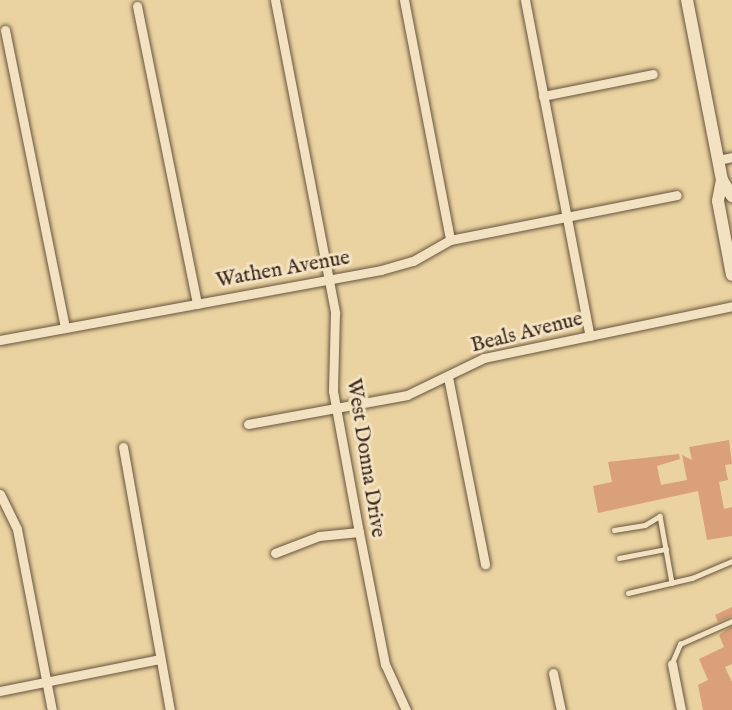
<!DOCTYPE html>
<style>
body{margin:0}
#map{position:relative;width:732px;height:710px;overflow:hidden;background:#ebd3a1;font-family:"IM FELL English",serif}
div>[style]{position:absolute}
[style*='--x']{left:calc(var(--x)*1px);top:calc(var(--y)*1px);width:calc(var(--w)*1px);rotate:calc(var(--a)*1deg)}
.building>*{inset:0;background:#d9a079}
.roads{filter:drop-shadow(0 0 2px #67543e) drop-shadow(0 0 2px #67543e)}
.lane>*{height:4.5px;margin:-2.25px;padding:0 2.25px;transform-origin:2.25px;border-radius:2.25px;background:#f2e2c2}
.street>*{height:9px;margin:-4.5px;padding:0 4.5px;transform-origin:4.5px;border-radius:4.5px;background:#f2e2c2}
.secondary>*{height:12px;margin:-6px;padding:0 6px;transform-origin:6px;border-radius:6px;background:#f2e2c2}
span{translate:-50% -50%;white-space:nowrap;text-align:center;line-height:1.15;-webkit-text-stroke:6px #f2e2c2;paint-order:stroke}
.street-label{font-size:21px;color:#3b291d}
</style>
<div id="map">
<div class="building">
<i style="clip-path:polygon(729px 440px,732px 464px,725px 465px,728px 480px,719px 482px,724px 509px,732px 507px,732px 536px,707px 540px,698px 491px,598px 513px,593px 486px,612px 482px,608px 462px,679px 454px,680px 459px,657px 466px,661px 485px,687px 480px,682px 455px,692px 460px,689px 447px)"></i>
<i style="clip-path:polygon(732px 607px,732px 616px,718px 622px,715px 615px)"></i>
<i style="clip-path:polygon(732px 626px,732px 664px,725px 667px,732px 682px,732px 710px,703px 710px,698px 685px,708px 680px,699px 659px,724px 647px,719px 635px)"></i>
</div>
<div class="roads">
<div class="lane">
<i style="--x:614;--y:530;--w:31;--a:-9"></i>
<i style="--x:645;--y:525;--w:17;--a:-31"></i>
<i style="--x:660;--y:516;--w:68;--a:79.8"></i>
<i style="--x:619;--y:558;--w:48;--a:-10.8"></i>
<i style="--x:628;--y:593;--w:66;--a:-13.2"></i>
<i style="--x:692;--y:578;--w:43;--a:-23"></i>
<i style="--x:672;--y:663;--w:21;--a:-67"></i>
<i style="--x:680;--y:644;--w:57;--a:-23.9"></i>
</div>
<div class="street">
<i style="--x:275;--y:0;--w:319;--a:79.1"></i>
<i style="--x:335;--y:313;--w:78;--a:91.5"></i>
<i style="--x:333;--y:391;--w:143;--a:79.6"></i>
<i style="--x:359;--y:532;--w:135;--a:78.9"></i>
<i style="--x:385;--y:664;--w:51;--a:65.5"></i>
<i style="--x:404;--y:0;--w:244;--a:79.1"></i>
<i style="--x:525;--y:0;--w:342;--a:79.1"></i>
<i style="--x:137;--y:6;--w:304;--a:78.6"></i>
<i style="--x:5;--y:30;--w:304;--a:78.6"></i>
<i style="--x:543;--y:96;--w:112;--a:-11.3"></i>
<i style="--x:718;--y:160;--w:14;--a:-12"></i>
<i style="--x:0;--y:340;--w:387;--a:-10.4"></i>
<i style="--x:381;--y:270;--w:33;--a:-16"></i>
<i style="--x:413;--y:261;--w:43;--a:-29.6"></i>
<i style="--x:450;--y:240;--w:231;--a:-11.2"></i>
<i style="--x:448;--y:377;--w:191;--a:78.8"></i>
<i style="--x:248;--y:424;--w:162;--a:-10.3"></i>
<i style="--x:407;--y:395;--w:85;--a:-25.7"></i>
<i style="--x:484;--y:358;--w:253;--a:-11.8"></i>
<i style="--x:123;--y:447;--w:267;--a:79.9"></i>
<i style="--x:0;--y:494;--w:39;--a:64"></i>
<i style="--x:17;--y:529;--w:184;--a:79.1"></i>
<i style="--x:275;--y:553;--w:47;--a:-21.1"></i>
<i style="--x:319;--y:536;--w:40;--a:-5.7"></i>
<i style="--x:672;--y:664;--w:47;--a:78.9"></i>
<i style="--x:553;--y:673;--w:38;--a:78"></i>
<i style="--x:0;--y:691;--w:163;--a:-11.3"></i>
</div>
<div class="secondary">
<i style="--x:687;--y:0;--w:183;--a:79"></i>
<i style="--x:722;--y:180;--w:19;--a:58"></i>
<i style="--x:722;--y:180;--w:21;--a:101"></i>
<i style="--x:718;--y:201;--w:75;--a:79.3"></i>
</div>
</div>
<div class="street-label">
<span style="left:283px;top:270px;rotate:-10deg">Wathen Avenue</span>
<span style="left:527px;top:333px;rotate:-14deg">Beals Avenue</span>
<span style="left:365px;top:458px;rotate:81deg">West Donna Drive</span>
</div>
</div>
